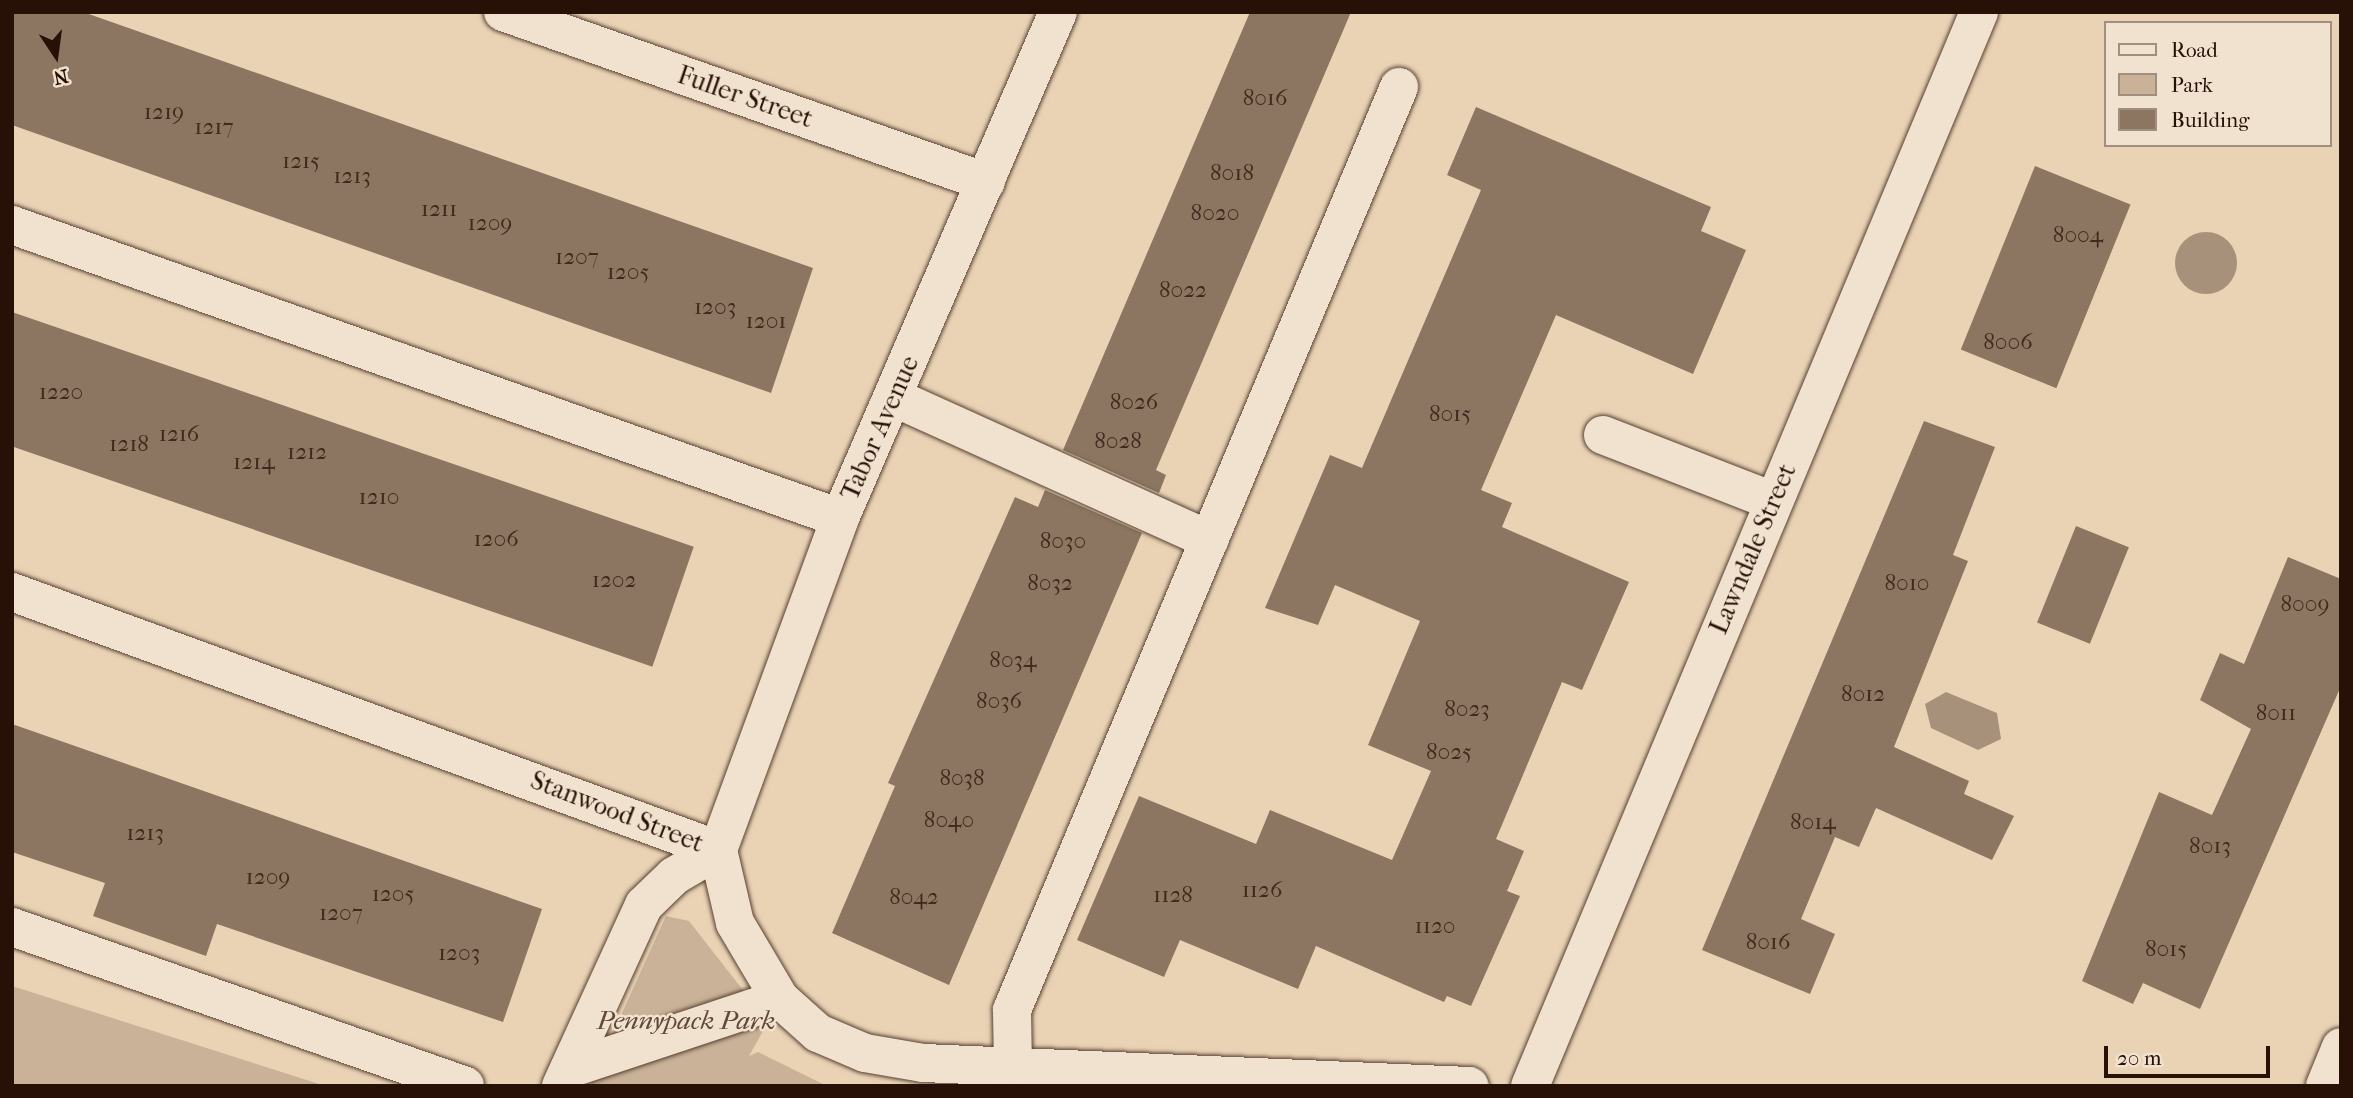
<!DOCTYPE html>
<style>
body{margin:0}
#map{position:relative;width:2353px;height:1098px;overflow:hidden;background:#ead3b5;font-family:"IM FELL French Canon",serif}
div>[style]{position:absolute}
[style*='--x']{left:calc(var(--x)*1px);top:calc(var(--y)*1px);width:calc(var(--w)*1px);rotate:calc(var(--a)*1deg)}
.green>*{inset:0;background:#c9b297}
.water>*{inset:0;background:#a8917a}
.round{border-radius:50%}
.building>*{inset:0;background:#8c7561;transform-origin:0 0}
.roads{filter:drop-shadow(0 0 2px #584132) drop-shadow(0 0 2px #584132)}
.minor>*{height:38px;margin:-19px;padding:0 19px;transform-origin:19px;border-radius:19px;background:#f1e2cf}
span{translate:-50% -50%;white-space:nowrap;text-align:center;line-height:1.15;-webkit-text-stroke:5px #f1e2cf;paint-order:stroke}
.number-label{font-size:23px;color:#40291d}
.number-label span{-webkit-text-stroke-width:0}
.street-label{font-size:26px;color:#271006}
.park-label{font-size:26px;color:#604939;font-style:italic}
.frame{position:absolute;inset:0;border:14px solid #271006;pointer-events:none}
.legend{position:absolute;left:2104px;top:21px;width:228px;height:126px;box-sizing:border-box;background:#f1e2cf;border:2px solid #a08e7f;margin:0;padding:9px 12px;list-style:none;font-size:21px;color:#271006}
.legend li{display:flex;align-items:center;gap:14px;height:35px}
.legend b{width:35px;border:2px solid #a08e7f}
.north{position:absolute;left:21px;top:21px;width:70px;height:70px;-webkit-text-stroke:5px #f1e2cf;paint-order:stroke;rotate:167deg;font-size:19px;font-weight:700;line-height:28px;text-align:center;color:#271006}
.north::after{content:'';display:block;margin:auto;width:24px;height:32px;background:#271006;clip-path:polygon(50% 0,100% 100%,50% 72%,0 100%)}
.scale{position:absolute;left:2104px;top:1046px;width:166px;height:32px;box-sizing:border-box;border:4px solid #271006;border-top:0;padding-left:9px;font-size:21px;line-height:24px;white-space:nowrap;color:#271006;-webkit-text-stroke:5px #f1e2cf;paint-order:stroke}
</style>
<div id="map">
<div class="green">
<i style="clip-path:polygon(666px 916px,689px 921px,768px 1022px,749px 1056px,758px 1052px,827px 1086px,589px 1086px)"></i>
<i style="clip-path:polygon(12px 986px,313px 1082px,324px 1086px,12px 1086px)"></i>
</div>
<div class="water">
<i class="round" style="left:2175px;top:232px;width:62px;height:62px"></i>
<i style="clip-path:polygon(1946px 692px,1997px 713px,2001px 739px,1978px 750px,1931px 728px,1925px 704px)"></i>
</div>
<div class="building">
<i style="clip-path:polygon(12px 12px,83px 12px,813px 268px,771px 393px,12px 125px)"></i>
<i style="clip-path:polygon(1250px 12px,1351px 12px,1156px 470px,1166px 475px,1159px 493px,1063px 450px)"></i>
<i style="clip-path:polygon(1476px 107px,1711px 207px,1701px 231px,1746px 250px,1693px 374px,1556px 315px,1481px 490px,1512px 503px,1502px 527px,1629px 582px,1582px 690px,1562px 682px,1496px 839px,1524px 851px,1507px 891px,1520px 896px,1471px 1006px,1447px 996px,1444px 1002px,1316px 946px,1298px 989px,1180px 940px,1164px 977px,1077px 940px,1139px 796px,1256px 844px,1270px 810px,1392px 860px,1431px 771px,1368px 745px,1420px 621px,1335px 585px,1318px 625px,1265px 608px,1330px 455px,1362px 468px,1481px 190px,1447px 175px)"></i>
<i style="left:2035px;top:166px;width:103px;height:198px;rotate:22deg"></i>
<i style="left:12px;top:312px;width:721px;height:127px;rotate:19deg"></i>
<i style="clip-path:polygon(1924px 421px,1995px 447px,1953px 555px,1968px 561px,1894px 747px,1969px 781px,1964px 794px,2014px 816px,1992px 860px,1876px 808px,1859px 847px,1835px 837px,1801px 919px,1835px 934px,1810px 994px,1702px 950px)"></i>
<i style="clip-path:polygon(1045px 490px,1142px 533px,949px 985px,832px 933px,895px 786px,888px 783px,1015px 497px,1038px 507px)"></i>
<i style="left:2076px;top:526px;width:57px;height:104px;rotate:22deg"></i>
<i style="clip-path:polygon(2288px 557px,2341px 579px,2341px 686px,2200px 1009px,2143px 983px,2133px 1004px,2082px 981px,2159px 792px,2212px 815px,2251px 729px,2200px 700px,2220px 653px,2244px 664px)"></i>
<i style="clip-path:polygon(12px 724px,542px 909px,503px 1022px,217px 924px,206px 956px,93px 916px,105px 883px,12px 852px)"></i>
</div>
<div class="roads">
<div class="minor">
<i style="--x:503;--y:12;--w:512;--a:19.39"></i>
<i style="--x:12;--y:225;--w:878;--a:19.49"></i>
<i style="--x:895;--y:398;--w:345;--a:24.3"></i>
<i style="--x:1603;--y:435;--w:182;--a:21.2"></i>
<i style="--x:12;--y:592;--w:752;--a:20.07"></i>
<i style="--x:718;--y:850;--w:354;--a:-69.8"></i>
<i style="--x:840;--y:518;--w:551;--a:-66.69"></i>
<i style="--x:718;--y:850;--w:75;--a:76.9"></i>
<i style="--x:735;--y:923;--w:88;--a:59.4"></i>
<i style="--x:780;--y:999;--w:51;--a:41.8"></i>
<i style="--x:818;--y:1033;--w:51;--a:23.1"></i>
<i style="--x:865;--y:1053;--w:59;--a:9.8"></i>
<i style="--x:923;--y:1063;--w:547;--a:2.41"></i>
<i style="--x:12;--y:927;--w:480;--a:19.3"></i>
<i style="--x:1013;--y:1068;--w:58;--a:-91"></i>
<i style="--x:1012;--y:1010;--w:1001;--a:-67.25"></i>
<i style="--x:569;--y:1069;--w:222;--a:-18.4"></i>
<i style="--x:561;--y:1086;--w:199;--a:-65.4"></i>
<i style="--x:644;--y:905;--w:42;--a:-44"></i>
<i style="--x:674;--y:876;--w:51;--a:-30.6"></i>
<i style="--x:1530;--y:1086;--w:1164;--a:-67.31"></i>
<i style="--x:2325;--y:1086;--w:42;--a:-67.7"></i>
</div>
</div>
<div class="number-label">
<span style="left:1265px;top:98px">8016</span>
<span style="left:164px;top:112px">1219</span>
<span style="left:214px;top:127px">1217</span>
<span style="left:301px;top:161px">1215</span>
<span style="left:1232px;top:173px">8018</span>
<span style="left:352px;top:176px">1213</span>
<span style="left:439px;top:209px">1211</span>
<span style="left:1215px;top:213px">8020</span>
<span style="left:490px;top:223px">1209</span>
<span style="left:2078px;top:235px">8004</span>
<span style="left:577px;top:257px">1207</span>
<span style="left:628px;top:272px">1205</span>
<span style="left:1183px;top:290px">8022</span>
<span style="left:715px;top:307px">1203</span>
<span style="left:766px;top:321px">1201</span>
<span style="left:2008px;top:342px">8006</span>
<span style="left:61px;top:392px">1220</span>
<span style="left:1134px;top:402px">8026</span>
<span style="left:1450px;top:414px">8015</span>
<span style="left:179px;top:434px">1216</span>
<span style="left:1118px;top:441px">8028</span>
<span style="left:129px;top:444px">1218</span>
<span style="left:307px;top:452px">1212</span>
<span style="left:254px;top:462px">1214</span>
<span style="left:379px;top:497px">1210</span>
<span style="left:496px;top:539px">1206</span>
<span style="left:1063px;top:541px">8030</span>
<span style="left:614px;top:580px">1202</span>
<span style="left:1050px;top:583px">8032</span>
<span style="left:1907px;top:583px">8010</span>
<span style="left:2305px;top:604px">8009</span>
<span style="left:1013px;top:660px">8034</span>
<span style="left:1863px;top:694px">8012</span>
<span style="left:999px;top:701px">8036</span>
<span style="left:1467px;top:709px">8023</span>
<span style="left:2276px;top:713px">8011</span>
<span style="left:1449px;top:752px">8025</span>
<span style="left:962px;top:778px">8038</span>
<span style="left:949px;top:820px">8040</span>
<span style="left:1813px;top:822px">8014</span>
<span style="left:145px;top:833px">1213</span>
<span style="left:2210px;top:846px">8013</span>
<span style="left:268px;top:877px">1209</span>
<span style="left:1262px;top:890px">1126</span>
<span style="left:393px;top:894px">1205</span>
<span style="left:1173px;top:895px">1128</span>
<span style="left:914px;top:897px">8042</span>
<span style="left:341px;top:913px">1207</span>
<span style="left:1435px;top:926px">1120</span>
<span style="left:1768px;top:942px">8016</span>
<span style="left:2166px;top:949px">8015</span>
<span style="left:459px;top:953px">1203</span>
</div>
<div class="street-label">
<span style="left:745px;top:97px;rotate:19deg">Fuller Street</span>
<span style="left:880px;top:428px;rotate:-66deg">Tabor Avenue</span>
<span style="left:1753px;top:549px;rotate:-67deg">Lawndale Street</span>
<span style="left:617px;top:812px;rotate:21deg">Stanwood Street</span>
</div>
<div class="park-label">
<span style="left:686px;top:1021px">Pennypack Park</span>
</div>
<div class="frame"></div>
<ul class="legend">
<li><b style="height:9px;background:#f1e2cf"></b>Road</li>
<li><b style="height:19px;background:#c9b297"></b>Park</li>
<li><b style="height:19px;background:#8c7561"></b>Building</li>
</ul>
<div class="north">N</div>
<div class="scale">20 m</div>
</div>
